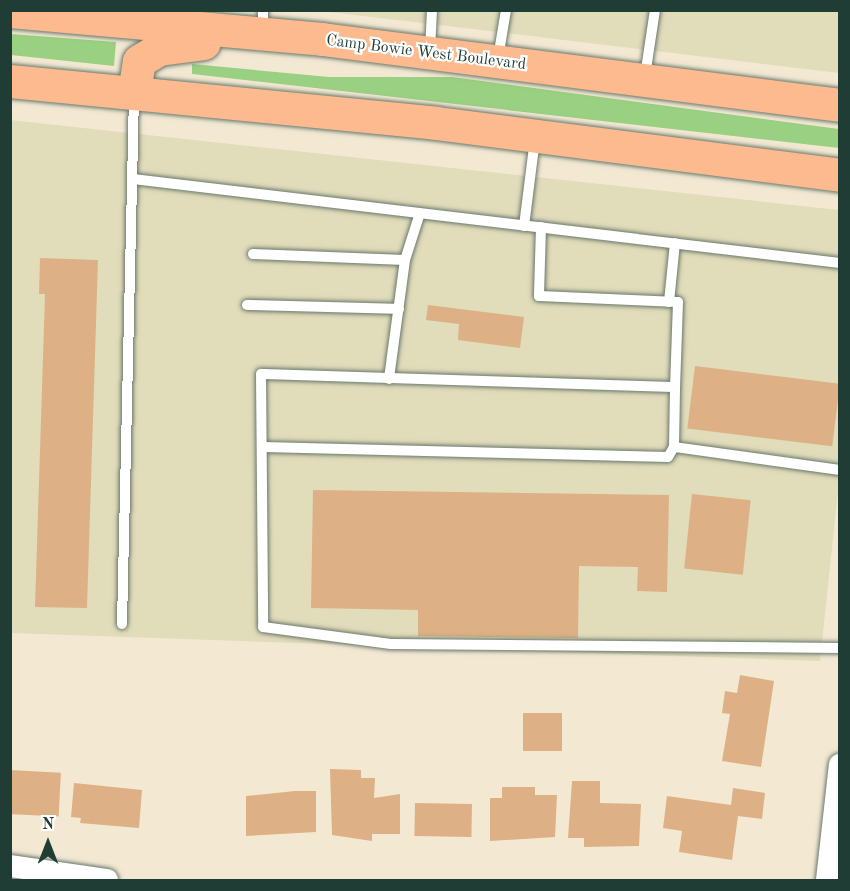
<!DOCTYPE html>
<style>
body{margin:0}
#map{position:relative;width:850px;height:891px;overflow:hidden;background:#f3e9d3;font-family:"Old Standard TT",serif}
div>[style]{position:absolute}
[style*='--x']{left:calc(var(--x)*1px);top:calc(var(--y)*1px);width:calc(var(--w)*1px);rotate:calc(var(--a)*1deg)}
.built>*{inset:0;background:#e1dcba}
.green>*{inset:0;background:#9ad081}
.building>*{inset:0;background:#ddb185;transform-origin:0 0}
.roads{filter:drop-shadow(0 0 2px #69796c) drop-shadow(0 0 2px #69796c)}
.service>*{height:10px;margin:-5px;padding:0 5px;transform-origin:5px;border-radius:5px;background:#fff}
.minor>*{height:22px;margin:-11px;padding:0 11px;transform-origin:11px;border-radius:11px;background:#fff}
.primary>*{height:33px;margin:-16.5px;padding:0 16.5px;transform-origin:16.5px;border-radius:16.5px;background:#fcba8e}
span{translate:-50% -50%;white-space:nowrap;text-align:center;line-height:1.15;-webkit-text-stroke:4.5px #fff;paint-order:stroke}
.street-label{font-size:16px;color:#1f3d34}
.frame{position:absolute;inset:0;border:12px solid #1f3d34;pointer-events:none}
.north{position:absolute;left:18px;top:813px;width:60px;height:60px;-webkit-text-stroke:4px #fff;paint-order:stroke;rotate:0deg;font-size:16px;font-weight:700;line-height:24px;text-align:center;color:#1f3d34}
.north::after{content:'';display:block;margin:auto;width:21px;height:27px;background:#1f3d34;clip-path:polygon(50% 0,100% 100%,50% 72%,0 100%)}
</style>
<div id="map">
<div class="built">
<i style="clip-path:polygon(321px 11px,839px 11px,839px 73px,473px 29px)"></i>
<i style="clip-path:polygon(10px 120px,839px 210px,840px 472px,820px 661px,11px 633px)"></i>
</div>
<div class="green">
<i style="clip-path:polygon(11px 34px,116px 42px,114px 66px,11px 55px)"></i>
<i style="clip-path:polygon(192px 64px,329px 77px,452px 77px,839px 129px,839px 148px,192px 74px)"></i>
</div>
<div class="building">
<i style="clip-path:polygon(40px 258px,98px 260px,87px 608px,35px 607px,45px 294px,39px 294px)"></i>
<i style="clip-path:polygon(428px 305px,524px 317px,520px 348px,458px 340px,459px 324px,426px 320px)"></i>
<i style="left:695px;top:366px;width:146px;height:63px;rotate:7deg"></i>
<i style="clip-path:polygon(313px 490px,669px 495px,667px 592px,637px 591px,638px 567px,579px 566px,578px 638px,418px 636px,418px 610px,311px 608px)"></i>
<i style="left:692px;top:494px;width:59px;height:75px;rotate:6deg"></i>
<i style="clip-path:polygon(740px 675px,774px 681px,761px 767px,722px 761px,730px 714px,722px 713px,725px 691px,737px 693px)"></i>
<i style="left:523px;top:713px;width:39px;height:38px"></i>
<i style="clip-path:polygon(330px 769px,361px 770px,361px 778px,375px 778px,374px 798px,400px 794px,400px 834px,372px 834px,372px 841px,332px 835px)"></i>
<i style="left:10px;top:770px;width:51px;height:44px;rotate:3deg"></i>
<i style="clip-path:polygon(572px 781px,600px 781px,600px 803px,641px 804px,639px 846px,584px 847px,584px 838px,568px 838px)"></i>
<i style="clip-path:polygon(74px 783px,142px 790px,139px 828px,80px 823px,81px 818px,71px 817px)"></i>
<i style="clip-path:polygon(502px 787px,535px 787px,535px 795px,557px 795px,555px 837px,490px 841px,490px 798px,502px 798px)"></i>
<i style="clip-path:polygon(733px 788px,765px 793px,762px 819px,738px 816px,732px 860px,679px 852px,682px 831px,663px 828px,667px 796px,731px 805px)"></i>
<i style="clip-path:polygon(295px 791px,316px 791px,316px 832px,246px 836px,246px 796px)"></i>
<i style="left:415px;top:803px;width:57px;height:33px;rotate:1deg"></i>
</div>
<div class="roads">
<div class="service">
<i style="--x:263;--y:31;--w:21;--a:-90"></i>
<i style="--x:430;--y:50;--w:40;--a:-87.1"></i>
<i style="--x:498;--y:58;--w:49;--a:-80.5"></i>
<i style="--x:645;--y:76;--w:67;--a:-81.4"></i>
<i style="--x:133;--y:179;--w:712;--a:6.78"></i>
<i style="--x:524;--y:226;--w:88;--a:-82.8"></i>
<i style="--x:541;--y:227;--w:69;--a:91.7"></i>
<i style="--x:539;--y:296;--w:139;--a:2.5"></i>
<i style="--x:678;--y:302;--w:85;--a:92"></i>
<i style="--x:253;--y:254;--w:152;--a:2.3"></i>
<i style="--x:405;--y:260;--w:120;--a:97.7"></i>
<i style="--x:405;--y:260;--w:49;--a:-72.3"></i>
<i style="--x:669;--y:302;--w:59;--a:-84.2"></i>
<i style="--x:247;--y:305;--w:152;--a:1.5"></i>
<i style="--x:263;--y:447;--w:405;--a:1.4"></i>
<i style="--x:668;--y:457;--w:12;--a:-59"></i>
<i style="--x:840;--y:470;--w:168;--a:-172.1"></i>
<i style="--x:674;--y:447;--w:60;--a:-89"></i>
<i style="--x:675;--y:387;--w:414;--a:-178.2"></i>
<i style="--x:261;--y:374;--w:253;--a:89.5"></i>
<i style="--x:263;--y:627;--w:129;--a:7.6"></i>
<i style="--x:391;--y:644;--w:449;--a:0.5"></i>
<i style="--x:122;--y:624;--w:529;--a:-88.7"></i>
</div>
<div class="minor">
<i style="--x:10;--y:866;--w:98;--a:8.2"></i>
<i style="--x:827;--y:880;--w:116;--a:-83.6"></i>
</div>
<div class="primary">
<i style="--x:10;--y:11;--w:313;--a:5.1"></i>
<i style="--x:322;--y:39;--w:522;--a:7.26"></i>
<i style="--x:10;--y:81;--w:428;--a:5.6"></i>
<i style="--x:436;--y:123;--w:407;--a:7.3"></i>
<i style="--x:134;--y:92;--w:31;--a:-81"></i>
<i style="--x:139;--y:61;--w:23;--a:-31"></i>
<i style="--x:159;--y:49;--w:45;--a:-7.6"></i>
</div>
</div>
<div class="street-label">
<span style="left:426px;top:53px;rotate:7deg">Camp Bowie West Boulevard</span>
</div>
<div class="frame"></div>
<div class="north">N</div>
</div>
